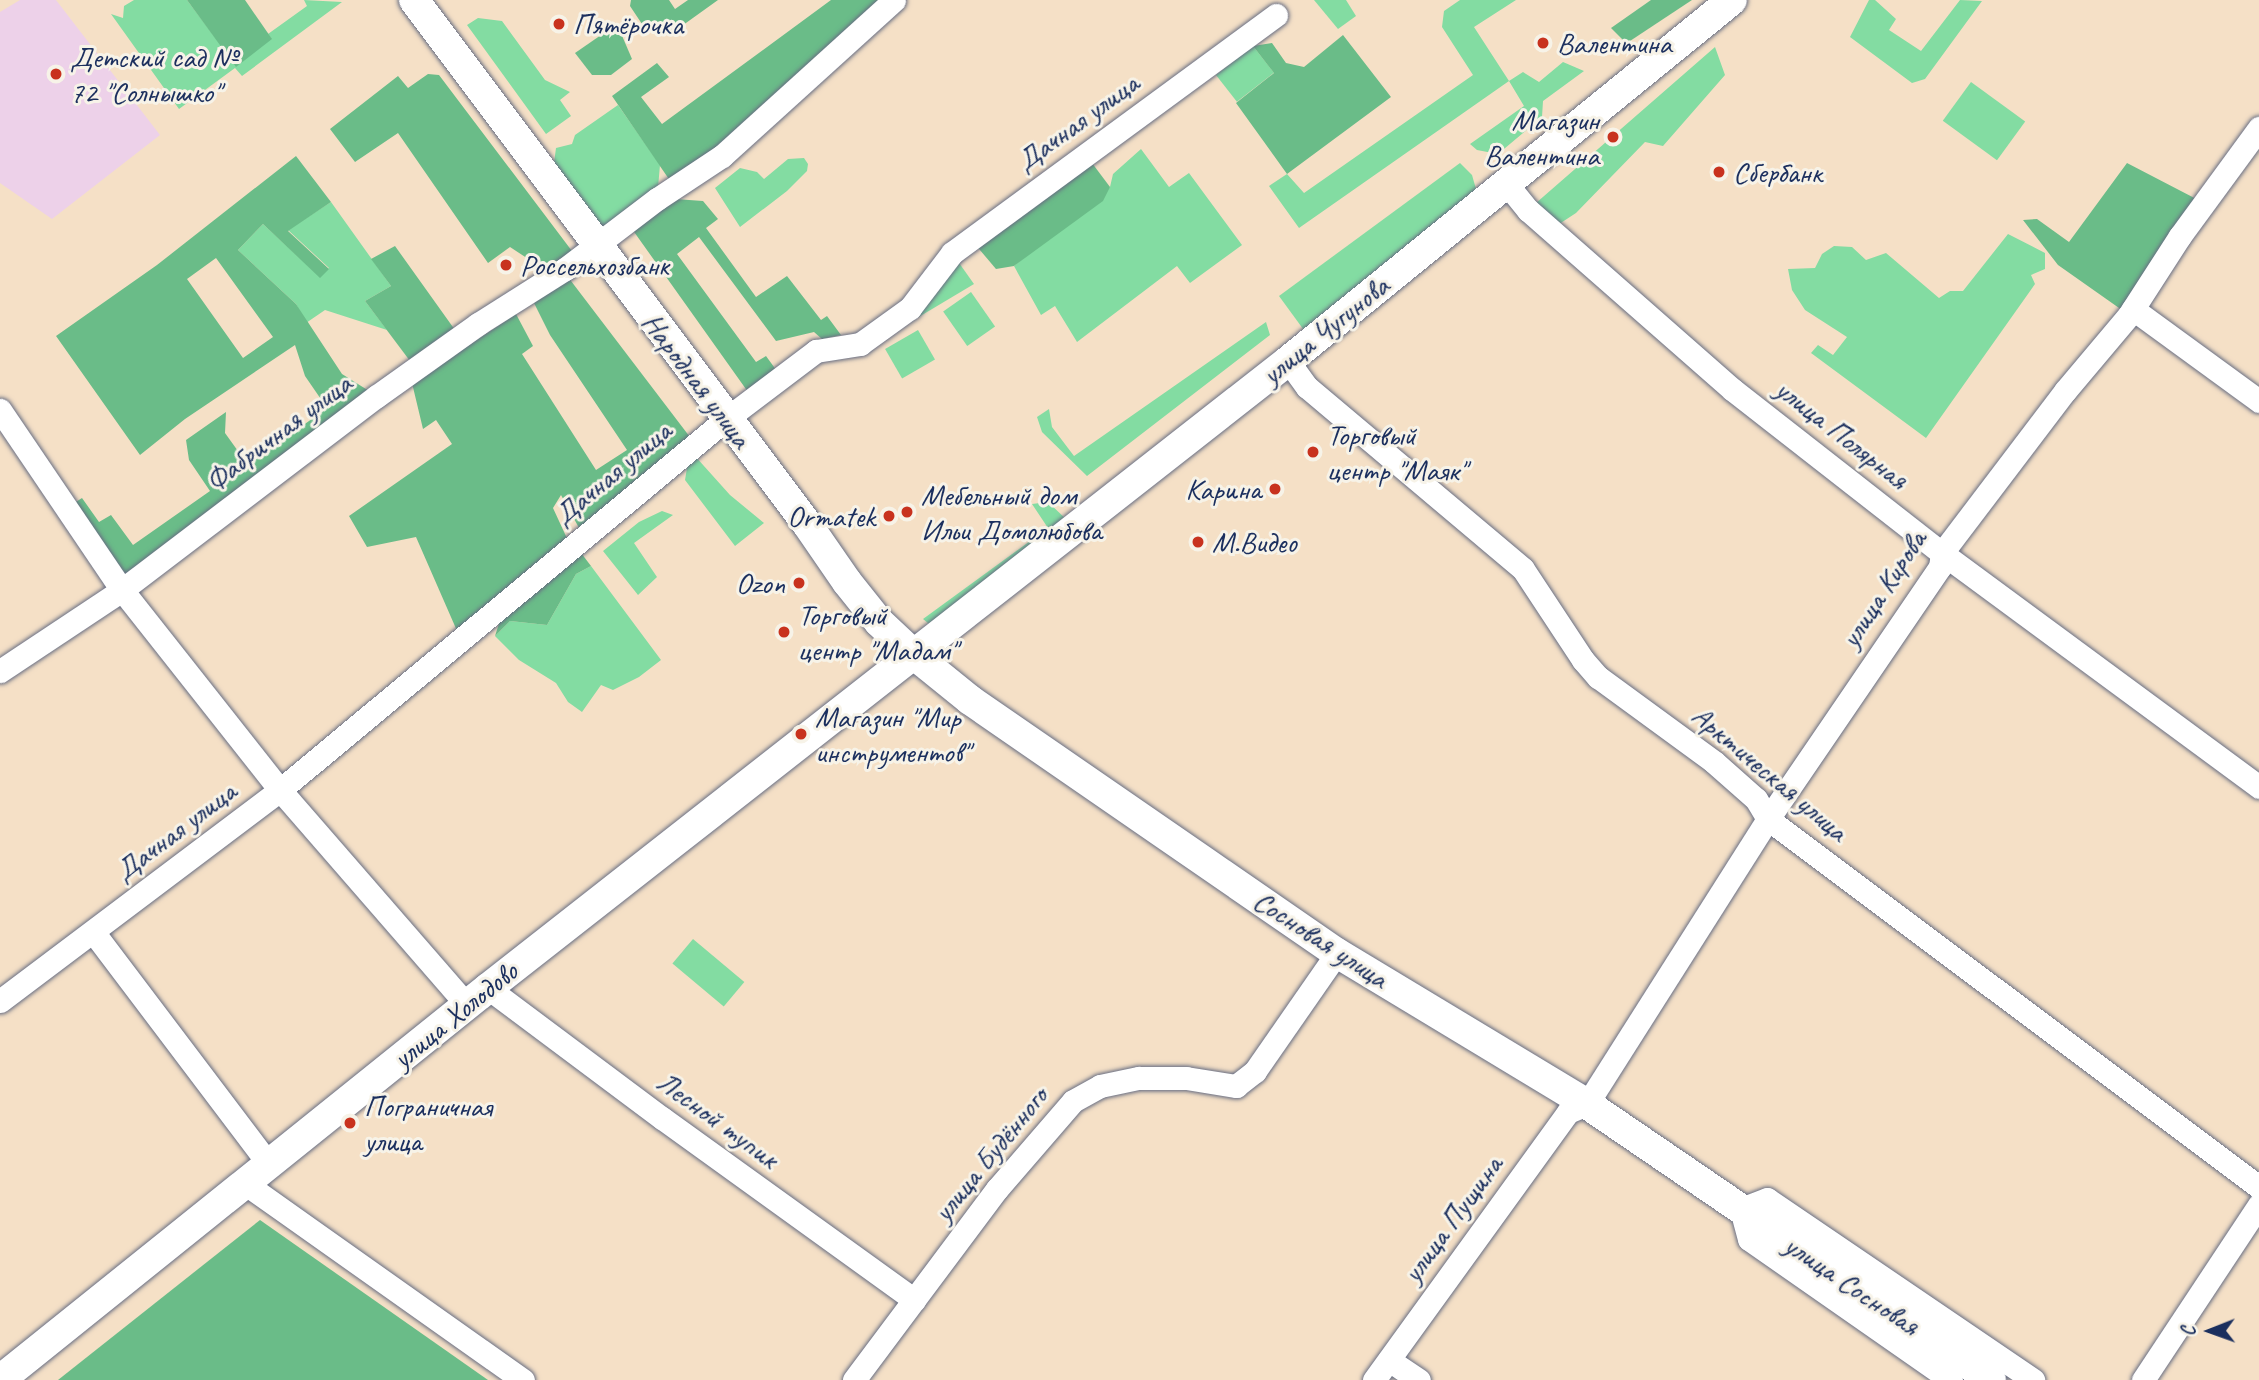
<!DOCTYPE html>
<meta charset="utf-8">
<style>
body{margin:0}
#map{position:relative;width:2259px;height:1380px;overflow:hidden;background:#f5e0c6;font-family:Caveat,sans-serif}
div>[style]{position:absolute}
[style*='--x']{left:calc(var(--x)*1px);top:calc(var(--y)*1px);width:calc(var(--w)*1px);rotate:calc(var(--a)*1deg)}
.built>*{inset:0;background:#edd1e9}
.green>*{inset:0;background:#83dca2;transform-origin:0 0}
.forest>*{inset:0;background:#6abc88}
.roads{filter:drop-shadow(0 0 2px #676d82) drop-shadow(0 0 2px #676d82)}
.minor>*{height:23px;margin:-11.5px;padding:0 11.5px;transform-origin:11.5px;border-radius:11.5px;background:#fff}
.major>*{height:30px;margin:-15px;padding:0 15px;transform-origin:15px;border-radius:15px;background:#fff}
.dots>*{width:19px;height:19px;translate:-50% -50%;box-sizing:border-box;border:4px solid #f7f3e8;border-radius:50%}
span{translate:-50% -50%;white-space:nowrap;text-align:center;line-height:1.15;-webkit-text-stroke:6px #f7f3e8;paint-order:stroke}
.poi-label{font-size:30px;color:#1b2f5e}
.left{translate:0 -50%;text-align:left}
.right{translate:-100% -50%;text-align:right}
.street-label{font-size:30px;color:#1b2f5e}
.north{position:absolute;left:2175px;top:1296px;width:70px;height:70px;-webkit-text-stroke:5px #f7f3e8;paint-order:stroke;rotate:269deg;font-size:19px;font-weight:700;line-height:28px;text-align:center;color:#1b2f5e}
.north::after{content:'';display:block;margin:auto;width:24px;height:32px;background:#1b2f5e;clip-path:polygon(50% 0,100% 100%,50% 72%,0 100%)}
</style>
<div id="map">
<div class="built">
<i style="clip-path:polygon(20px 0,56px 0,160px 135px,52px 219px,0 183px,0 12px)"></i>
</div>
<div class="green">
<i style="clip-path:polygon(134px 0,187px 0,214px 36px,271px 38px,268px 34px,307px 6px,304px 0,342px 2px,242px 76px,235px 68px,179px 109px,111px 14px,123px 18px,124px 6px)"></i>
<i style="clip-path:polygon(1314px 0,1346px 0,1356px 16px,1338px 29px)"></i>
<i style="clip-path:polygon(1460px 0,1516px 0,1474px 27px,1509px 81px,1523px 72px,1539px 82px,1563px 62px,1584px 71px,1543px 101px,1542px 117px,1498px 154px,1477px 150px,1470px 144px,1524px 106px,1509px 81px,1299px 228px,1269px 186px,1287px 174px,1304px 193px,1473px 75px,1442px 27px,1444px 11px)"></i>
<i style="clip-path:polygon(1869px 0,1875px 0,1896px 19px,1889px 30px,1921px 51px,1960px 0,1982px 1px,1925px 79px,1912px 83px,1850px 37px)"></i>
<i style="clip-path:polygon(478px 18px,502px 21px,545px 80px,570px 92px,560px 100px,571px 116px,546px 134px,467px 25px)"></i>
<i style="left:1253px;top:46px;width:34px;height:47px;rotate:52deg"></i>
<i style="clip-path:polygon(1715px 47px,1725px 75px,1663px 146px,1645px 142px,1576px 213px,1550px 230px,1528px 210px)"></i>
<i style="left:1971px;top:82px;width:67px;height:48px;rotate:36deg"></i>
<i style="clip-path:polygon(618px 105px,660px 165px,657px 199px,605px 238px,554px 163px,556px 148px,572px 144px,575px 135px)"></i>
<i style="clip-path:polygon(1141px 149px,1169px 187px,1189px 173px,1242px 245px,1190px 283px,1177px 266px,1077px 342px,1055px 306px,1041px 315px,1014px 266px,1110px 187px,1113px 174px)"></i>
<i style="clip-path:polygon(804px 158px,808px 164px,807px 171px,787px 191px,740px 227px,715px 188px,740px 168px,757px 172px,764px 179px,788px 159px)"></i>
<i style="clip-path:polygon(1460px 163px,1472px 175px,1476px 189px,1306px 333px,1279px 296px)"></i>
<i style="clip-path:polygon(331px 202px,391px 286px,365px 301px,387px 330px,325px 310px,306px 323px,296px 304px,238px 250px,263px 224px,320px 277px,329px 268px,288px 230px)"></i>
<i style="clip-path:polygon(2008px 234px,2045px 253px,2045px 269px,2031px 275px,2035px 284px,1926px 438px,1811px 353px,1818px 345px,1833px 355px,1847px 337px,1805px 310px,1792px 290px,1788px 269px,1815px 268px,1822px 254px,1834px 246px,1852px 247px,1866px 260px,1886px 253px,1939px 298px,1950px 291px,1963px 291px)"></i>
<i style="clip-path:polygon(952px 253px,974px 284px,912px 321px,910px 308px)"></i>
<i style="left:971px;top:292px;width:42px;height:34px;rotate:55deg"></i>
<i style="clip-path:polygon(1266px 322px,1270px 335px,1087px 476px,1042px 432px,1037px 417px,1049px 409px,1052px 427px,1074px 456px)"></i>
<i style="left:918px;top:330px;width:34px;height:38px;rotate:60deg"></i>
<i style="clip-path:polygon(695px 456px,730px 495px,764px 523px,735px 546px,685px 480px,688px 462px)"></i>
<i style="clip-path:polygon(1048px 502px,1067px 520px,939px 632px,923px 619px,1048px 528px,1032px 504px)"></i>
<i style="clip-path:polygon(662px 511px,673px 515px,634px 543px,657px 577px,638px 595px,603px 551px,639px 522px)"></i>
<i style="clip-path:polygon(591px 566px,661px 660px,639px 677px,613px 690px,601px 685px,582px 712px,568px 702px,556px 683px,519px 660px,495px 636px,510px 621px,547px 625px,576px 574px)"></i>
<i style="left:693px;top:939px;width:67px;height:32px;rotate:40deg"></i>
</div>
<div class="forest">
<i style="clip-path:polygon(187px 0,245px 0,272px 39px,236px 67px)"></i>
<i style="clip-path:polygon(631px 0,669px 0,675px 9px,688px 0,718px 0,672px 33px,655px 34px,644px 27px,630px 6px)"></i>
<i style="clip-path:polygon(831px 0,894px 0,675px 188px,612px 96px,657px 63px,669px 77px,641px 97px,662px 124px)"></i>
<i style="clip-path:polygon(1651px 0,1692px 0,1630px 41px,1623px 40px,1611px 28px)"></i>
<i style="clip-path:polygon(617px 24px,632px 59px,611px 75px,592px 75px,575px 53px)"></i>
<i style="clip-path:polygon(1343px 35px,1391px 97px,1287px 174px,1236px 103px,1274px 73px,1253px 46px,1272px 43px,1286px 63px,1304px 67px)"></i>
<i style="clip-path:polygon(428px 74px,439px 75px,578px 259px,565px 269px,553px 260px,542px 268px,510px 247px,488px 263px,398px 133px,355px 162px,330px 129px,398px 76px,408px 88px)"></i>
<i style="clip-path:polygon(1086px 155px,1110px 187px,1103px 201px,1014px 266px,996px 269px,974px 243px)"></i>
<i style="clip-path:polygon(evenodd,296px 156px,331px 202px,288px 231px,329px 269px,320px 278px,263px 224px,238px 250px,296px 304px,342px 374px,377px 396px,122px 590px,68px 507px,82px 498px,99px 522px,111px 515px,133px 545px,210px 491px,189px 460px,186px 440px,226px 412px,225px 433px,248px 465px,327px 408px,305px 376px,295px 345px,185px 419px,140px 455px,56px 336px,157px 265px,296px 156px,216px 258px,273px 337px,243px 358px,187px 279px,216px 258px)"></i>
<i style="clip-path:polygon(2127px 163px,2204px 203px,2129px 315px,2058px 265px,2023px 220px,2037px 219px,2069px 242px)"></i>
<i style="clip-path:polygon(675px 199px,703px 201px,718px 219px,706px 228px,756px 297px,787px 276px,821px 320px,827px 316px,841px 335px,822px 339px,814px 332px,776px 341px,699px 237px,677px 254px,756px 362px,766px 356px,782px 378px,753px 399px,632px 229px)"></i>
<i style="clip-path:polygon(395px 246px,460px 337px,416px 369px,365px 301px,391px 286px,371px 259px)"></i>
<i style="clip-path:polygon(568px 277px,696px 445px,584px 537px,561px 495px,553px 508px,571px 547px,575px 545px,591px 566px,576px 574px,547px 625px,510px 621px,495px 636px,505px 605px,461px 640px,416px 537px,367px 547px,349px 516px,452px 444px,436px 420px,423px 429px,412px 383px,516px 314px,533px 346px,522px 354px,596px 470px,627px 450px,550px 335px,533px 301px)"></i>
<i style="clip-path:polygon(260px 1220px,488px 1380px,58px 1380px)"></i>
</div>
<div class="roads">
<div class="minor">
<i style="--x:1506;--y:183;--w:35;--a:51"></i>
<i style="--x:1528;--y:210;--w:273;--a:41.3"></i>
<i style="--x:1733;--y:390;--w:265;--a:38"></i>
<i style="--x:1942;--y:553;--w:394;--a:36.4"></i>
<i style="--x:2133;--y:309;--w:156;--a:36.1"></i>
<i style="--x:1288;--y:361;--w:32;--a:54"></i>
<i style="--x:1307;--y:387;--w:282;--a:40.1"></i>
<i style="--x:1523;--y:569;--w:109;--a:56.6"></i>
<i style="--x:1583;--y:660;--w:23;--a:49"></i>
<i style="--x:1598;--y:677;--w:144;--a:36.2"></i>
<i style="--x:1714;--y:762;--w:56;--a:41.4"></i>
<i style="--x:1756;--y:799;--w:23;--a:59"></i>
<i style="--x:1768;--y:819;--w:614;--a:36.85"></i>
<i style="--x:0;--y:410;--w:217;--a:55.9"></i>
<i style="--x:122;--y:590;--w:255;--a:51.7"></i>
<i style="--x:280;--y:790;--w:285;--a:49"></i>
<i style="--x:0;--y:671;--w:146;--a:-33.6"></i>
<i style="--x:122;--y:590;--w:320;--a:-37.3"></i>
<i style="--x:377;--y:396;--w:124;--a:-35.5"></i>
<i style="--x:478;--y:324;--w:103;--a:-32.3"></i>
<i style="--x:565;--y:269;--w:116;--a:-37.3"></i>
<i style="--x:657;--y:199;--w:78;--a:-33.5"></i>
<i style="--x:722;--y:156;--w:232;--a:-42.2"></i>
<i style="--x:94;--y:933;--w:288;--a:52.9"></i>
<i style="--x:488;--y:988;--w:217;--a:36.8"></i>
<i style="--x:662;--y:1118;--w:311;--a:35.8"></i>
<i style="--x:0;--y:1001;--w:351;--a:-37"></i>
<i style="--x:280;--y:790;--w:580;--a:-39.75"></i>
<i style="--x:726;--y:419;--w:113;--a:-37.1"></i>
<i style="--x:816;--y:351;--w:45;--a:-9"></i>
<i style="--x:860;--y:344;--w:62;--a:-35.8"></i>
<i style="--x:910;--y:308;--w:69;--a:-52.6"></i>
<i style="--x:952;--y:253;--w:402;--a:-36.3"></i>
<i style="--x:243;--y:1182;--w:343;--a:35.3"></i>
<i style="--x:1389;--y:1360;--w:36;--a:34"></i>
<i style="--x:854;--y:1380;--w:239;--a:-53.2"></i>
<i style="--x:997;--y:1189;--w:116;--a:-49.2"></i>
<i style="--x:1073;--y:1101;--w:31;--a:-29"></i>
<i style="--x:1100;--y:1086;--w:40;--a:-12"></i>
<i style="--x:1139;--y:1078;--w:47;--a:0"></i>
<i style="--x:1186;--y:1078;--w:51;--a:9.1"></i>
<i style="--x:1236;--y:1086;--w:24;--a:-38"></i>
<i style="--x:1255;--y:1071;--w:144;--a:-55.2"></i>
<i style="--x:1374;--y:1380;--w:331;--a:-54.1"></i>
<i style="--x:1568;--y:1112;--w:21;--a:-23"></i>
<i style="--x:1587;--y:1104;--w:338;--a:-57.6"></i>
<i style="--x:1768;--y:819;--w:305;--a:-55.7"></i>
<i style="--x:1940;--y:567;--w:14;--a:-82"></i>
<i style="--x:1942;--y:553;--w:203;--a:-52.8"></i>
<i style="--x:2065;--y:391;--w:99;--a:-49.9"></i>
<i style="--x:2129;--y:315;--w:94;--a:-57.2"></i>
<i style="--x:2180;--y:236;--w:134;--a:-53.8"></i>
<i style="--x:1951;--y:1380;--w:246;--a:-145.1"></i>
<i style="--x:1749;--y:1239;--w:31;--a:-105"></i>
<i style="--x:1741;--y:1209;--w:28;--a:-21"></i>
<i style="--x:1767;--y:1199;--w:322;--a:34.2"></i>
<i style="--x:2143;--y:1380;--w:210;--a:-56.5"></i>
</div>
<div class="major">
<i style="--x:414;--y:0;--w:655;--a:53.13"></i>
<i style="--x:807;--y:524;--w:70;--a:55.4"></i>
<i style="--x:847;--y:582;--w:51;--a:51.3"></i>
<i style="--x:879;--y:622;--w:45;--a:43.2"></i>
<i style="--x:912;--y:653;--w:75;--a:39"></i>
<i style="--x:970;--y:700;--w:446;--a:34.6"></i>
<i style="--x:1337;--y:953;--w:292;--a:31.1"></i>
<i style="--x:1587;--y:1104;--w:489;--a:34.3"></i>
<i style="--x:0;--y:1380;--w:626;--a:-38.77"></i>
<i style="--x:488;--y:988;--w:1016;--a:-38.09"></i>
<i style="--x:1288;--y:361;--w:572;--a:-39.11"></i>
</div>
</div>
<div class="dots">
<i style="left:559px;top:24px;background:#c8321e"></i>
<i style="left:1543px;top:43px;background:#c8321e"></i>
<i style="left:56px;top:74px;background:#c8321e"></i>
<i style="left:1613px;top:137px;background:#c8321e"></i>
<i style="left:1719px;top:172px;background:#c8321e"></i>
<i style="left:506px;top:265px;background:#c8321e"></i>
<i style="left:1313px;top:452px;background:#c8321e"></i>
<i style="left:1275px;top:489px;background:#c8321e"></i>
<i style="left:907px;top:512px;background:#c8321e"></i>
<i style="left:889px;top:516px;background:#c8321e"></i>
<i style="left:1198px;top:542px;background:#c8321e"></i>
<i style="left:799px;top:583px;background:#c8321e"></i>
<i style="left:784px;top:632px;background:#c8321e"></i>
<i style="left:801px;top:734px;background:#c8321e"></i>
<i style="left:350px;top:1123px;background:#c8321e"></i>
</div>
<div class="poi-label">
<span class="left" style="left:573px;top:24px">Пятёрочка</span>
<span class="left" style="left:1557px;top:43px">Валентина</span>
<span class="left" style="left:70px;top:74px">Детский сад №<br>72 "Солнышко"</span>
<span class="right" style="left:1599px;top:137px">Магазин<br>Валентина</span>
<span class="left" style="left:1733px;top:172px">Сбербанк</span>
<span class="left" style="left:520px;top:265px">Россельхозбанк</span>
<span class="left" style="left:1327px;top:452px">Торговый<br>центр "Маяк"</span>
<span class="right" style="left:1261px;top:489px">Карина</span>
<span class="left" style="left:921px;top:512px">Мебельный дом<br>Ильи Домолюбова</span>
<span class="right" style="left:875px;top:516px">Ormatek</span>
<span class="left" style="left:1212px;top:542px">М.Видео</span>
<span class="right" style="left:785px;top:583px">Ozon</span>
<span class="left" style="left:798px;top:632px">Торговый<br>центр "Мадам"</span>
<span class="left" style="left:815px;top:734px">Магазин "Мир<br>инструментов"</span>
<span class="left" style="left:364px;top:1123px">Пограничная<br>улица</span>
</div>
<div class="street-label">
<span style="left:1077px;top:122px;rotate:-36deg">Дачная улица</span>
<span style="left:1325px;top:330px;rotate:-39deg">улица Чугунова</span>
<span style="left:697px;top:380px;rotate:53deg">Народная улица</span>
<span style="left:278px;top:432px;rotate:-37deg">Фабричная улица</span>
<span style="left:1842px;top:434px;rotate:38deg">улица Полярная</span>
<span style="left:612px;top:473px;rotate:-40deg">Дачная улица</span>
<span style="left:1883px;top:589px;rotate:-57deg">улица Кирова</span>
<span style="left:1770px;top:773px;rotate:40deg">Арктическая улица</span>
<span style="left:175px;top:831px;rotate:-37deg">Дачная улица</span>
<span style="left:1321px;top:939px;rotate:33deg">Сосновая улица</span>
<span style="left:455px;top:1015px;rotate:-39deg">улица Холодово</span>
<span style="left:718px;top:1120px;rotate:36deg">Лесной тупик</span>
<span style="left:990px;top:1154px;rotate:-51deg">улица Будённого</span>
<span style="left:1452px;top:1219px;rotate:-54deg">улица Пущина</span>
<span style="left:1852px;top:1285px;rotate:34deg">улица Сосновая</span>
</div>
<div class="north">С</div>
</div>
